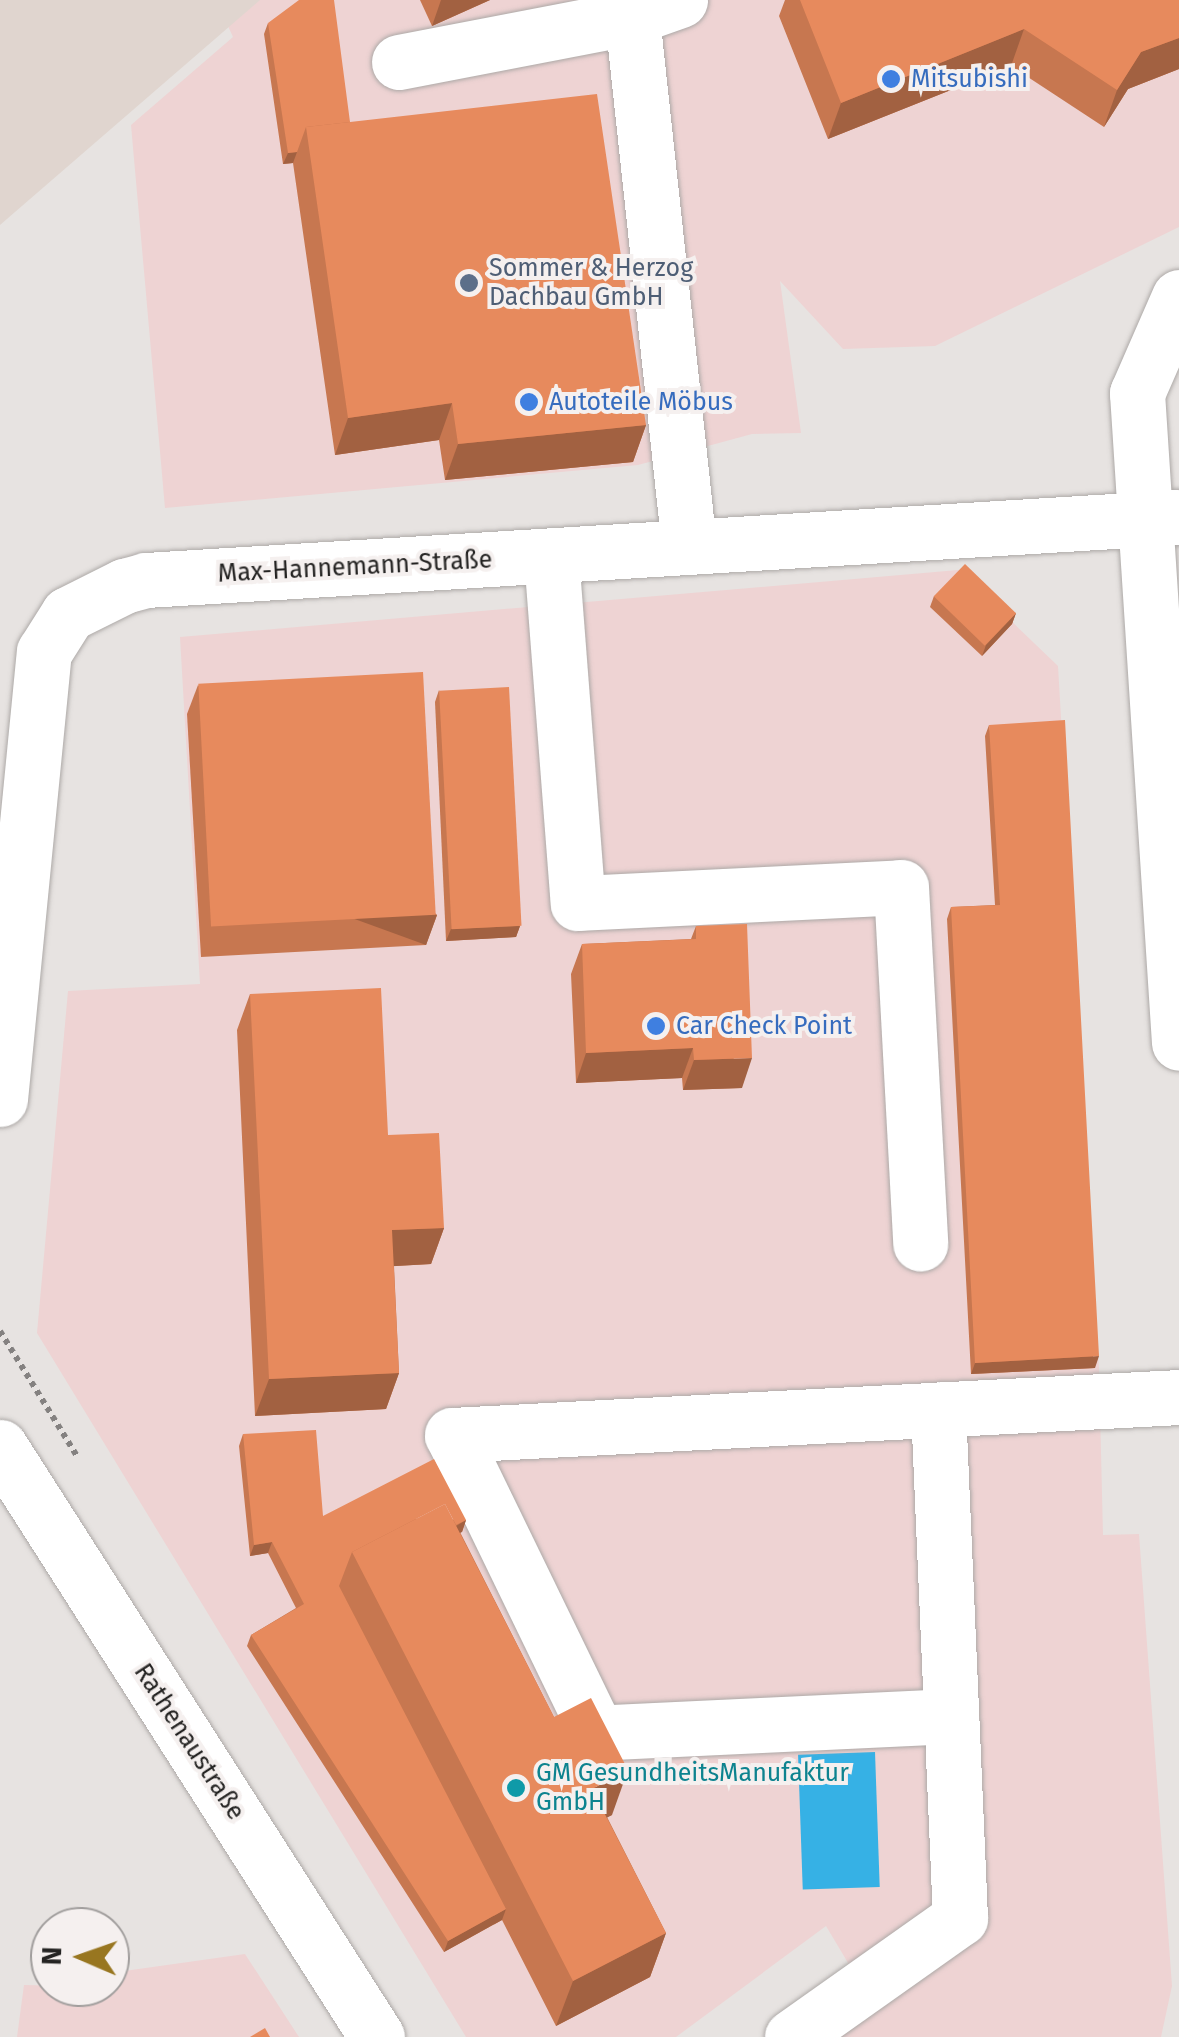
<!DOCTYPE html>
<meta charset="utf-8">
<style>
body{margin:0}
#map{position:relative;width:1179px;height:2037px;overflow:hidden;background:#e7e3e1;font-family:"Fira Sans",sans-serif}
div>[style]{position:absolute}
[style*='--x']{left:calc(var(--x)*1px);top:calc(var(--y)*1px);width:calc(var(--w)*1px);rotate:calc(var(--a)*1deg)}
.commercial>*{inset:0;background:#eed3d3}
.built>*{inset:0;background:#e0d5cf}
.water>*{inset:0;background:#36b1e5;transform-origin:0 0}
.path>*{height:6px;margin-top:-3px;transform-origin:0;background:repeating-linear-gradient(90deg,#848180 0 5px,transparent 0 10px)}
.roads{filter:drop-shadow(0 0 2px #ada9a7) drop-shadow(0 0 2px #ada9a7)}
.minor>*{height:55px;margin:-27.5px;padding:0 27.5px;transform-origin:27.5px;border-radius:27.5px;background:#fff}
.wall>*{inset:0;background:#c77750}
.shaded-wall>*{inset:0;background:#a26141;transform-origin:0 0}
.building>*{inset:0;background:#e78a5d;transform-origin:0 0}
.dots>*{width:28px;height:28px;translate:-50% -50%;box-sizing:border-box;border:5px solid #f5f0ef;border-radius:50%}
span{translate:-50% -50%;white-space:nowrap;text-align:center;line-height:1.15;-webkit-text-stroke:8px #f5f0ef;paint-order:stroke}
.shop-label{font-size:25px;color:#366cbe}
.left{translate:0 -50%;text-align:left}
.service-label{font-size:25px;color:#4e5e75}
.street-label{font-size:25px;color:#242322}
.culture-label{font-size:25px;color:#0d838f}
.north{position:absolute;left:30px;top:1907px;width:100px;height:100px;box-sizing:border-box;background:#f5f0ef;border:2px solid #a19e9d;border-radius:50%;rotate:272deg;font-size:28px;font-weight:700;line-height:40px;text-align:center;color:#242322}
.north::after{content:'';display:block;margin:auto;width:35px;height:45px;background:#987620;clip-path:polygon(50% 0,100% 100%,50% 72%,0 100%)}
</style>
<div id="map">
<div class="commercial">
<i style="clip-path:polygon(216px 0,1179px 0,1179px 227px,935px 346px,843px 349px,780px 281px,801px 433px,752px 434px,638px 465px,165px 508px,131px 125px,233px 37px)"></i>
<i style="clip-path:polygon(958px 570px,1058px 666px,1099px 1368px,1103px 1535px,1139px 1534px,1172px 1986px,1161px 2037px,826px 2037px,872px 2003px,826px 1926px,676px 2037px,466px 2037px,37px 1333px,68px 991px,200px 984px,180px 637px)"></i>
<i style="clip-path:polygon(245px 1954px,299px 2037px,17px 2037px,24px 1985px,110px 1987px,110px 1973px)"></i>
</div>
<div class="built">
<i style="clip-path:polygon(0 0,260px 0,0 225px)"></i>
</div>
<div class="water">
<i style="left:875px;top:1752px;width:135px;height:77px;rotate:88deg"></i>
</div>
<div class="path">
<i style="--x:0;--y:1331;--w:149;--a:58.4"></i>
</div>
<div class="roads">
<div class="minor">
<i style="--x:632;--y:17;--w:533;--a:83.86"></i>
<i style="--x:399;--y:62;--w:237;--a:-10.9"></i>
<i style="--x:632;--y:17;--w:51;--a:-19.5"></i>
<i style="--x:1179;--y:297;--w:105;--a:113.6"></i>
<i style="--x:1137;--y:393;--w:651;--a:86.3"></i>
<i style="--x:551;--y:556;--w:348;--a:85.6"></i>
<i style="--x:578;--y:903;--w:323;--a:-2.8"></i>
<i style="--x:901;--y:887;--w:357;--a:86.9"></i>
<i style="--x:0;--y:1099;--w:449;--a:-84.4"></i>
<i style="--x:44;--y:652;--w:45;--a:-57.7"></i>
<i style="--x:68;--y:614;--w:63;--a:-26.6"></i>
<i style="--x:124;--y:586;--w:23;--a:-15"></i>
<i style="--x:146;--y:580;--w:1035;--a:-3.49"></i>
<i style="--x:0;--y:1447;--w:700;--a:57.42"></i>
<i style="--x:951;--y:1716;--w:354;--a:177.3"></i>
<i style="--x:597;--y:1733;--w:331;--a:-115.9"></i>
<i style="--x:452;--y:1435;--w:728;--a:-2.99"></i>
<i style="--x:792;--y:2037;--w:206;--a:-35.3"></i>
<i style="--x:960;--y:1918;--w:509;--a:-92.47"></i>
</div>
</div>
<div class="wall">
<i style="clip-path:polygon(420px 0,490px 0,432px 26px)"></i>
<i style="clip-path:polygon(785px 0,1179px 0,1179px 69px,1128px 89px,1104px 127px,1011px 66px,828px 139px,779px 16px)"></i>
<i style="clip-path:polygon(268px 23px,350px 122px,646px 425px,633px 462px,445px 480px,439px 440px,335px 455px,293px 163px,283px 164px,264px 34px)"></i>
<i style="clip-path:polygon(934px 596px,1016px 613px,1012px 624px,982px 656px,930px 607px)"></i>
<i style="clip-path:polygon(198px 685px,437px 915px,426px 945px,201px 957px,187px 714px)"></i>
<i style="clip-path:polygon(439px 690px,520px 926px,516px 937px,446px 941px,435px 702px)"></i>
<i style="clip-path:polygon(989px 725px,1095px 1368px,971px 1374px,947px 919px,951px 907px,995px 905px,985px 736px)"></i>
<i style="clip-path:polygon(696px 926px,742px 1088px,683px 1090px,682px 1078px,576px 1083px,571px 974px,582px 944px,691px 939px)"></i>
<i style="clip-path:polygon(250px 994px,388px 1135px,444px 1228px,431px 1264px,394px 1266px,399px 1373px,386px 1409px,255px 1416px,237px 1030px)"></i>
<i style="clip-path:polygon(243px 1434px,323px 1516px,466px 1520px,462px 1532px,460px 1532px,554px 1717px,612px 1815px,607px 1817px,666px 1933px,650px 1977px,556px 2026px,502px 1920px,444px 1952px,247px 1646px,251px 1635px,296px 1608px,268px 1553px,250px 1556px,239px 1446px)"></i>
</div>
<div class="shaded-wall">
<i style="clip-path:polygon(441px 0,490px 0,432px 26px)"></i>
<i style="clip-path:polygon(1024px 29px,1011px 66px,828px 139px,841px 103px)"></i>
<i style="clip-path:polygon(1179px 38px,1179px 69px,1128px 89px,1104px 127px,1117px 90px,1141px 52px)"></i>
<i style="clip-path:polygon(297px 152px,293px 163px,283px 164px,288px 153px)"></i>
<i style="clip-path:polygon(452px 403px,439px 440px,335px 455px,348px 418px)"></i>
<i style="clip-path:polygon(646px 425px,633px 462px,445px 480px,458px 444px)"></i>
<i style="clip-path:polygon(1016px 613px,1012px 624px,982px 656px,986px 645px)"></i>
<i style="left:437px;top:915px;width:32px;height:225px;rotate:110deg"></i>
<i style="clip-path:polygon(520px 926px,516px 937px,446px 941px,451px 929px)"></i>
<i style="clip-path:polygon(693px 1048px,682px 1078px,576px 1083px,586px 1053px)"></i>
<i style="clip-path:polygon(752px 1058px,742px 1088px,683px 1090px,694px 1060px)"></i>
<i style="clip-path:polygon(444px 1228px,431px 1264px,379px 1267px,392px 1230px)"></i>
<i style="clip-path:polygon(1099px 1356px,1095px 1368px,971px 1374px,975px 1363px)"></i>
<i style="clip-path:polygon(399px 1373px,386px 1409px,255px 1416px,269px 1379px)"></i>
<i style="clip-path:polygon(466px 1520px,462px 1532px,366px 1581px)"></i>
<i style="clip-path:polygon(272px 1542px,268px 1553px,250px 1556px,254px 1545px)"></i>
<i style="clip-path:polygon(628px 1770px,612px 1815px,576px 1834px,592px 1789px)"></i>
<i style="clip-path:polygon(506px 1909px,502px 1920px,444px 1952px,448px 1941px)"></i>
<i style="clip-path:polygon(666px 1933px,650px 1977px,556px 2026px,573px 1981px)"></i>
</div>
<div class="building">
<i style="clip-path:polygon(299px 0,334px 0,350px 122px,306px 127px,297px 152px,288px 153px,268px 23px)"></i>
<i style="clip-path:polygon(800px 0,1179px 0,1179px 38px,1141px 52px,1117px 90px,1024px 29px,841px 103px)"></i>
<i style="clip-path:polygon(597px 94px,646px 425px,458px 444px,452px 403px,348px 418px,306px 127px)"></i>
<i style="left:965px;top:564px;width:71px;height:45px;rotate:44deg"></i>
<i style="left:423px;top:672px;width:243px;height:225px;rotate:87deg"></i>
<i style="left:509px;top:687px;width:239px;height:70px;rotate:87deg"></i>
<i style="clip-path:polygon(1065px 720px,1099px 1356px,975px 1363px,951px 907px,1000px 905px,989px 725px)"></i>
<i style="clip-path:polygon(747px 924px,752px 1058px,694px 1060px,693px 1048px,586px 1053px,582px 944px,696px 939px,696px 926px)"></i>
<i style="clip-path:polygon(381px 988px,388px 1135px,439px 1133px,444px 1228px,392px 1230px,399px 1373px,269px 1379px,250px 994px)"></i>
<i style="clip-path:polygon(316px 1430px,323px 1516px,434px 1459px,466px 1520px,456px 1525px,445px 1504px,352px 1552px,339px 1586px,506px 1909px,448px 1941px,251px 1635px,304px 1604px,272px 1542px,254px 1545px,243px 1434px)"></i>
<i style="clip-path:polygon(445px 1504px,554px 1717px,591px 1698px,628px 1770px,592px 1789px,666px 1933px,573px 1981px,352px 1552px)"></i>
<i style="clip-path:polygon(265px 2028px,270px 2037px,250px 2037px)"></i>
</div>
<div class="dots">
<i style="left:891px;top:79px;background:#3f7fe0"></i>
<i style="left:469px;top:283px;background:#5c6f8a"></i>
<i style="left:529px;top:402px;background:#3f7fe0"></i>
<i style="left:656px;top:1026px;background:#3f7fe0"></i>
<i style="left:516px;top:1788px;background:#0f9aa8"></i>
</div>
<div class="shop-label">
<span class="left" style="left:911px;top:79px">Mitsubishi</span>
<span class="left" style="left:549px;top:402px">Autoteile Möbus</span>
<span class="left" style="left:676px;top:1026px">Car Check Point</span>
</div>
<div class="service-label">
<span class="left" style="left:489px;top:283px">Sommer &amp; Herzog<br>Dachbau GmbH</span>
</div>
<div class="street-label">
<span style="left:355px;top:567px;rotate:-3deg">Max-Hannemann-Straße</span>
<span style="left:189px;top:1742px;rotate:57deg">Rathenaustraße</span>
</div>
<div class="culture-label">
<span class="left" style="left:536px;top:1788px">GM GesundheitsManufaktur<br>GmbH</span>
</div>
<div class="north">N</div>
</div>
